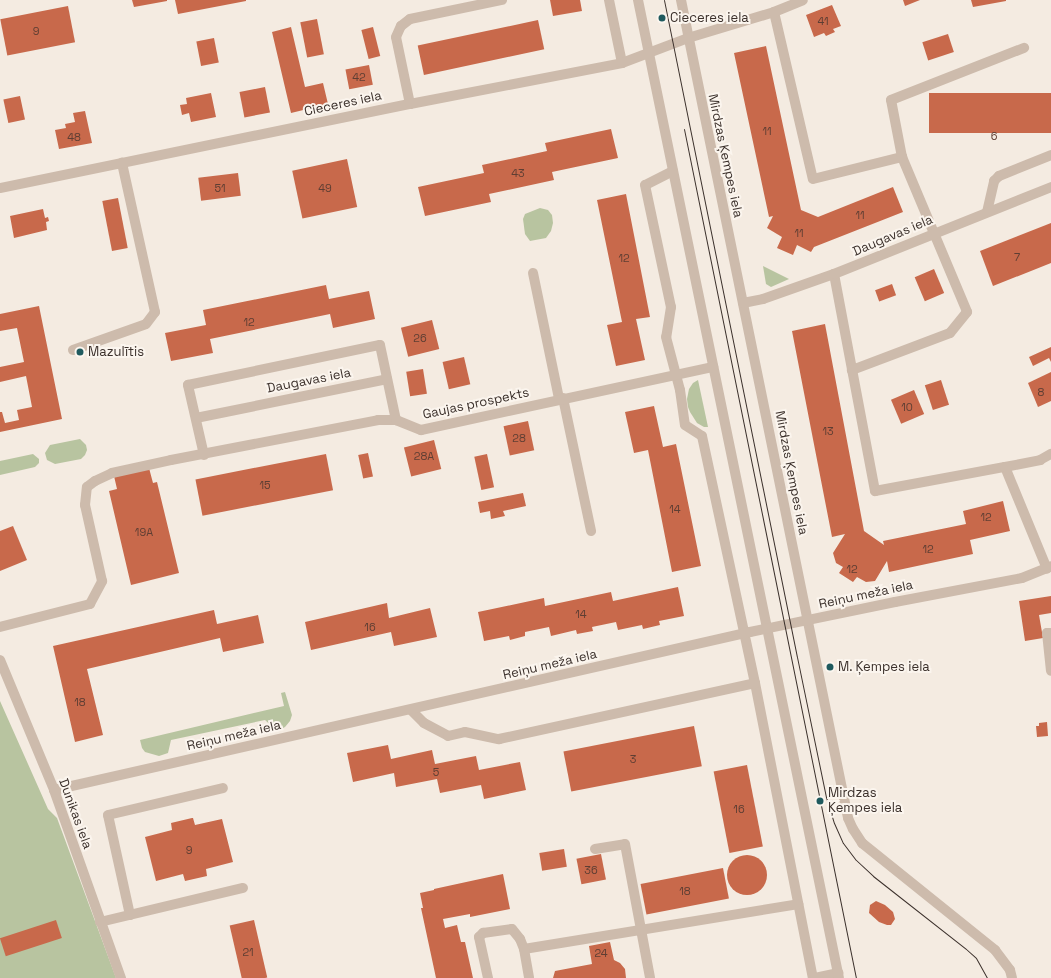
<!DOCTYPE html>
<meta charset="utf-8">
<style>
body{margin:0}
#map{position:relative;width:1051px;height:978px;overflow:hidden;background:#f4ebe1;font-family:"Space Grotesk",sans-serif}
div>[style]{position:absolute}
[style*='--x']{left:calc(var(--x)*1px);top:calc(var(--y)*1px);width:calc(var(--w)*1px);rotate:calc(var(--a)*1deg)}
.green>*{inset:0;background:#b8c4a0}
.building>*{inset:0;background:#c8694b;transform-origin:0 0}
.round{border-radius:50%}
.lane>*{height:10px;margin:-5px;padding:0 5px;transform-origin:5px;border-radius:5px;background:#cdbbac}
.street>*{height:10px;margin:-5px;padding:0 5px;transform-origin:5px;border-radius:5px;background:#cdbbac}
.tram>*{height:1px;margin:-0.5px;padding:0 0.5px;transform-origin:0.5px;border-radius:0.5px;background:#3b302b}
.dots>*{width:11px;height:11px;translate:-50% -50%;box-sizing:border-box;border:2px solid #fbf5ee;border-radius:50%}
span{translate:-50% -50%;white-space:nowrap;text-align:center;line-height:1.15;-webkit-text-stroke:4px #fbf5ee;paint-order:stroke}
.number-label{font-size:11px;color:#5e3e33}
.number-label span{-webkit-text-stroke-width:0}
.poi-label{font-size:13px;color:#3b302b}
.left{translate:0 -50%;text-align:left}
.street-label{font-size:13px;color:#3b302b}
</style>
<div id="map">
<div class="green">
<i style="clip-path:polygon(540px 208px,548px 210px,552px 215px,553px 223px,551px 231px,546px 238px,530px 241px,525px 234px,523px 219px,525px 214px)"></i>
<i style="clip-path:polygon(763px 266px,789px 279px,771px 287px,766px 284px)"></i>
<i style="clip-path:polygon(698px 380px,708px 427px,704px 427px,697px 423px,690px 412px,688px 407px,687px 399px,689px 389px,693px 383px)"></i>
<i style="clip-path:polygon(80px 439px,86px 445px,87px 450px,85px 455px,81px 459px,55px 464px,47px 460px,45px 453px,50px 445px)"></i>
<i style="clip-path:polygon(33px 454px,39px 459px,39px 463px,35px 467px,0 475px,0 461px)"></i>
<i style="clip-path:polygon(285px 692px,292px 715px,290px 721px,285px 727px,277px 731px,265px 720px,171px 740px,168px 753px,159px 756px,145px 752px,142px 748px,140px 740px,284px 706px,281px 693px)"></i>
<i style="clip-path:polygon(0 701px,48px 809px,57px 818px,116px 978px,0 978px)"></i>
</div>
<div class="building">
<i style="clip-path:polygon(132px 0,167px 0,167px 1px,134px 7px)"></i>
<i style="clip-path:polygon(175px 0,246px 0,246px 1px,178px 14px)"></i>
<i style="clip-path:polygon(550px 0,580px 0,582px 11px,553px 16px)"></i>
<i style="clip-path:polygon(903px 0,920px 0,905px 6px)"></i>
<i style="clip-path:polygon(971px 0,1006px 0,1006px 1px,973px 7px)"></i>
<i style="clip-path:polygon(832px 5px,841px 26px,833px 29px,835px 32px,826px 36px,824px 33px,814px 37px,806px 15px)"></i>
<i style="left:68px;top:6px;width:37px;height:69px;rotate:79deg"></i>
<i style="left:317px;top:19px;width:36px;height:17px;rotate:79deg"></i>
<i style="left:538px;top:20px;width:30px;height:123px;rotate:78deg"></i>
<i style="clip-path:polygon(291px 27px,305px 87px,323px 83px,328px 104px,291px 113px,272px 32px)"></i>
<i style="left:373px;top:27px;width:30px;height:12px;rotate:76deg"></i>
<i style="left:948px;top:34px;width:19px;height:27px;rotate:72deg"></i>
<i style="left:214px;top:38px;width:25px;height:18px;rotate:79deg"></i>
<i style="clip-path:polygon(766px 46px,801px 210px,818px 217px,893px 187px,903px 212px,814px 247px,811px 252px,797px 245px,793px 255px,777px 248px,782px 237px,767px 228px,773px 216px,769px 217px,734px 53px)"></i>
<i style="left:369px;top:65px;width:20px;height:24px;rotate:79deg"></i>
<i style="left:265px;top:87px;width:26px;height:26px;rotate:79deg"></i>
<i style="clip-path:polygon(211px 93px,216px 117px,191px 122px,189px 113px,182px 115px,180px 105px,187px 104px,186px 98px)"></i>
<i style="left:1051px;top:93px;width:40px;height:122px;rotate:90deg"></i>
<i style="left:20px;top:96px;width:24px;height:17px;rotate:78deg"></i>
<i style="clip-path:polygon(85px 111px,92px 143px,59px 149px,55px 130px,66px 128px,65px 124px,75px 122px,73px 113px)"></i>
<i style="clip-path:polygon(611px 129px,618px 158px,552px 172px,554px 180px,489px 194px,491px 202px,425px 216px,418px 187px,484px 173px,482px 165px,547px 151px,545px 143px)"></i>
<i style="left:347px;top:159px;width:49px;height:56px;rotate:78deg"></i>
<i style="left:238px;top:173px;width:23px;height:40px;rotate:83deg"></i>
<i style="clip-path:polygon(626px 194px,650px 317px,636px 319px,645px 360px,616px 366px,607px 325px,622px 322px,597px 200px)"></i>
<i style="left:118px;top:198px;width:51px;height:16px;rotate:79deg"></i>
<i style="clip-path:polygon(43px 209px,45px 218px,48px 217px,49px 221px,46px 222px,47px 230px,14px 238px,10px 216px)"></i>
<i style="clip-path:polygon(1051px 223px,1051px 263px,993px 286px,980px 251px)"></i>
<i style="left:934px;top:269px;width:26px;height:21px;rotate:67deg"></i>
<i style="left:892px;top:284px;width:12px;height:18px;rotate:70deg"></i>
<i style="clip-path:polygon(326px 285px,329px 299px,369px 291px,375px 319px,333px 328px,330px 314px,210px 339px,213px 353px,171px 361px,165px 333px,206px 325px,203px 310px)"></i>
<i style="clip-path:polygon(39px 306px,62px 419px,0 432px,0 412px,2px 412px,5px 423px,19px 420px,17px 410px,32px 407px,26px 376px,0 382px,0 367px,24px 362px,17px 328px,0 331px,0 314px)"></i>
<i style="left:432px;top:320px;width:30px;height:32px;rotate:76deg"></i>
<i style="clip-path:polygon(825px 324px,864px 531px,884px 545px,883px 541px,966px 524px,963px 511px,1003px 501px,1010px 531px,970px 540px,973px 554px,889px 572px,887px 561px,875px 581px,866px 582px,857px 577px,853px 582px,839px 573px,843px 567px,836px 563px,833px 553px,845px 534px,832px 537px,792px 331px)"></i>
<i style="clip-path:polygon(1051px 347px,1051px 362px,1049px 358px,1033px 366px,1029px 357px)"></i>
<i style="left:464px;top:357px;width:28px;height:22px;rotate:77deg"></i>
<i style="left:423px;top:369px;width:25px;height:17px;rotate:81deg"></i>
<i style="clip-path:polygon(1051px 372px,1051px 401px,1038px 407px,1028px 383px)"></i>
<i style="left:941px;top:380px;width:26px;height:17px;rotate:72deg"></i>
<i style="left:914px;top:390px;width:26px;height:25px;rotate:67deg"></i>
<i style="clip-path:polygon(654px 406px,663px 447px,676px 444px,701px 566px,672px 572px,648px 450px,634px 453px,625px 412px)"></i>
<i style="left:528px;top:421px;width:30px;height:25px;rotate:78deg"></i>
<i style="left:434px;top:440px;width:30px;height:31px;rotate:76deg"></i>
<i style="left:368px;top:453px;width:24px;height:10px;rotate:78deg"></i>
<i style="left:326px;top:454px;width:37px;height:133px;rotate:79deg"></i>
<i style="left:487px;top:454px;width:34px;height:13px;rotate:78deg"></i>
<i style="clip-path:polygon(149px 468px,153px 483px,157px 482px,179px 573px,131px 585px,109px 491px,117px 489px,114px 476px)"></i>
<i style="clip-path:polygon(523px 493px,526px 506px,503px 511px,505px 516px,491px 519px,490px 511px,480px 513px,478px 502px)"></i>
<i style="clip-path:polygon(13px 526px,27px 560px,0 571px,0 531px)"></i>
<i style="clip-path:polygon(678px 587px,684px 616px,659px 621px,660px 625px,643px 629px,642px 625px,618px 630px,616px 622px,592px 627px,593px 631px,577px 634px,576px 630px,551px 636px,549px 627px,525px 632px,525px 636px,510px 640px,509px 636px,484px 641px,478px 612px,544px 598px,545px 606px,611px 592px,613px 601px)"></i>
<i style="clip-path:polygon(1051px 596px,1051px 613px,1039px 615px,1043px 638px,1025px 641px,1019px 601px)"></i>
<i style="clip-path:polygon(387px 603px,389px 618px,430px 608px,437px 637px,394px 646px,391px 632px,311px 650px,305px 622px)"></i>
<i style="clip-path:polygon(214px 610px,217px 624px,258px 615px,264px 643px,223px 652px,220px 638px,87px 669px,103px 735px,75px 742px,53px 646px)"></i>
<i style="clip-path:polygon(1047px 722px,1048px 736px,1037px 737px,1036px 726px,1039px 726px,1039px 723px)"></i>
<i style="left:694px;top:726px;width:41px;height:133px;rotate:79deg"></i>
<i style="clip-path:polygon(388px 745px,391px 759px,432px 750px,435px 764px,476px 756px,479px 770px,520px 762px,526px 790px,484px 799px,481px 785px,440px 793px,437px 779px,396px 787px,394px 773px,353px 782px,347px 753px)"></i>
<i style="left:747px;top:765px;width:83px;height:34px;rotate:79deg"></i>
<i style="clip-path:polygon(192px 818px,193px 818px,195px 825px,222px 819px,233px 862px,206px 869px,207px 876px,185px 881px,183px 874px,156px 881px,145px 837px,172px 830px,171px 823px)"></i>
<i style="left:564px;top:849px;width:18px;height:25px;rotate:81deg"></i>
<i style="left:601px;top:854px;width:26px;height:25px;rotate:79deg"></i>
<i class="round" style="left:727px;top:855px;width:40px;height:40px"></i>
<i style="left:723px;top:868px;width:31px;height:84px;rotate:79deg"></i>
<i style="clip-path:polygon(503px 874px,510px 909px,470px 917px,470px 914px,443px 919px,445px 928px,457px 925px,461px 942px,465px 942px,473px 978px,436px 978px,421px 908px,423px 908px,420px 893px,434px 890px,434px 889px)"></i>
<i style="clip-path:polygon(876px 901px,885px 905px,893px 912px,895px 919px,891px 925px,887px 925px,879px 922px,869px 913px,870px 905px)"></i>
<i style="left:56px;top:920px;width:19px;height:59px;rotate:72deg"></i>
<i style="left:254px;top:920px;width:59px;height:25px;rotate:77deg"></i>
<i style="clip-path:polygon(610px 942px,614px 960px,620px 963px,625px 969px,626px 978px,553px 978px,555px 971px,592px 964px,589px 946px)"></i>
</div>
<div class="lane">
<i style="--x:609;--y:0;--w:64;--a:78.3"></i>
<i style="--x:774;--y:12;--w:171;--a:76.9"></i>
<i style="--x:813;--y:179;--w:92;--a:-13.9"></i>
<i style="--x:902;--y:157;--w:168;--a:67.2"></i>
<i style="--x:967;--y:312;--w:27;--a:129"></i>
<i style="--x:950;--y:333;--w:105;--a:159.3"></i>
<i style="--x:410;--y:104;--w:68;--a:-101.8"></i>
<i style="--x:396;--y:37;--w:12;--a:-66"></i>
<i style="--x:401;--y:26;--w:11;--a:-38"></i>
<i style="--x:410;--y:19;--w:94;--a:-11.7"></i>
<i style="--x:902;--y:157;--w:58;--a:-100.9"></i>
<i style="--x:891;--y:100;--w:143;--a:-21.4"></i>
<i style="--x:673;--y:171;--w:31;--a:153"></i>
<i style="--x:645;--y:185;--w:125;--a:78"></i>
<i style="--x:671;--y:307;--w:30;--a:99"></i>
<i style="--x:666;--y:337;--w:55;--a:75.2"></i>
<i style="--x:680;--y:390;--w:35;--a:82"></i>
<i style="--x:685;--y:425;--w:20;--a:33"></i>
<i style="--x:702;--y:436;--w:253;--a:77.9"></i>
<i style="--x:755;--y:683;--w:301;--a:78.9"></i>
<i style="--x:987;--y:212;--w:32;--a:-77"></i>
<i style="--x:994;--y:181;--w:7;--a:-45"></i>
<i style="--x:999;--y:176;--w:56;--a:-22"></i>
<i style="--x:533;--y:273;--w:129;--a:78.3"></i>
<i style="--x:834;--y:274;--w:221;--a:79.3"></i>
<i style="--x:875;--y:491;--w:132;--a:-10.5"></i>
<i style="--x:1005;--y:467;--w:110;--a:67.6"></i>
<i style="--x:73;--y:350;--w:77;--a:-19.6"></i>
<i style="--x:146;--y:324;--w:15;--a:-53"></i>
<i style="--x:155;--y:312;--w:153;--a:-102.5"></i>
<i style="--x:563;--y:398;--w:136;--a:78.1"></i>
<i style="--x:196;--y:418;--w:195;--a:-11.5"></i>
<i style="--x:204;--y:455;--w:72;--a:-102.9"></i>
<i style="--x:188;--y:385;--w:196;--a:-11.8"></i>
<i style="--x:380;--y:345;--w:77;--a:78"></i>
<i style="--x:1005;--y:467;--w:36;--a:-11"></i>
<i style="--x:1040;--y:460;--w:13;--a:-29"></i>
<i style="--x:1051;--y:633;--w:4;--a:180"></i>
<i style="--x:1047;--y:633;--w:38;--a:84"></i>
<i style="--x:411;--y:710;--w:18;--a:45"></i>
<i style="--x:424;--y:723;--w:27;--a:28"></i>
<i style="--x:448;--y:736;--w:17;--a:-13"></i>
<i style="--x:465;--y:732;--w:35;--a:12"></i>
<i style="--x:499;--y:739;--w:262;--a:-12.3"></i>
<i style="--x:595;--y:849;--w:30;--a:-9"></i>
<i style="--x:625;--y:844;--w:136;--a:79.4"></i>
<i style="--x:130;--y:915;--w:102;--a:-102.4"></i>
<i style="--x:108;--y:815;--w:118;--a:-13.2"></i>
<i style="--x:100;--y:922;--w:147;--a:-13.4"></i>
<i style="--x:524;--y:949;--w:278;--a:-9.3"></i>
<i style="--x:488;--y:978;--w:42;--a:-102.4"></i>
<i style="--x:479;--y:937;--w:6;--a:-45"></i>
<i style="--x:483;--y:933;--w:29;--a:-8"></i>
<i style="--x:512;--y:929;--w:13;--a:51"></i>
<i style="--x:520;--y:939;--w:11;--a:68"></i>
<i style="--x:524;--y:949;--w:29;--a:80"></i>
<i style="--x:815;--y:978;--w:24;--a:-12"></i>
</div>
<div class="street">
<i style="--x:638;--y:0;--w:998;--a:78.39"></i>
<i style="--x:681;--y:0;--w:835;--a:78.46"></i>
<i style="--x:848;--y:818;--w:12;--a:66"></i>
<i style="--x:853;--y:829;--w:17;--a:57"></i>
<i style="--x:862;--y:843;--w:171;--a:38.8"></i>
<i style="--x:995;--y:950;--w:25;--a:53"></i>
<i style="--x:1010;--y:970;--w:8;--a:76"></i>
<i style="--x:0;--y:188;--w:419;--a:-11.6"></i>
<i style="--x:410;--y:104;--w:216;--a:-10.9"></i>
<i style="--x:622;--y:63;--w:71;--a:-20.7"></i>
<i style="--x:688;--y:38;--w:90;--a:-16.8"></i>
<i style="--x:774;--y:12;--w:31;--a:-22"></i>
<i style="--x:743;--y:303;--w:20;--a:-11"></i>
<i style="--x:763;--y:299;--w:75;--a:-19.4"></i>
<i style="--x:834;--y:274;--w:234;--a:-21.8"></i>
<i style="--x:0;--y:627;--w:93;--a:-14.3"></i>
<i style="--x:90;--y:604;--w:26;--a:-62"></i>
<i style="--x:102;--y:581;--w:78;--a:-102.6"></i>
<i style="--x:85;--y:505;--w:18;--a:-84"></i>
<i style="--x:87;--y:487;--w:10;--a:-37"></i>
<i style="--x:95;--y:481;--w:19;--a:-25"></i>
<i style="--x:112;--y:473;--w:60;--a:-12.4"></i>
<i style="--x:171;--y:460;--w:211;--a:-10.9"></i>
<i style="--x:378;--y:420;--w:18;--a:0"></i>
<i style="--x:396;--y:420;--w:27;--a:22"></i>
<i style="--x:421;--y:430;--w:299;--a:-12.2"></i>
<i style="--x:0;--y:660;--w:141;--a:67.4"></i>
<i style="--x:54;--y:790;--w:200;--a:70.4"></i>
<i style="--x:54;--y:790;--w:714;--a:-12.79"></i>
<i style="--x:750;--y:632;--w:148;--a:-11.7"></i>
<i style="--x:895;--y:602;--w:129;--a:-10.7"></i>
<i style="--x:1022;--y:578;--w:31;--a:-22"></i>
</div>
<div class="tram">
<i style="--x:664;--y:0;--w:670;--a:78.56"></i>
<i style="--x:797;--y:657;--w:143;--a:78.3"></i>
<i style="--x:826;--y:797;--w:27;--a:73"></i>
<i style="--x:834;--y:823;--w:22;--a:66"></i>
<i style="--x:843;--y:843;--w:21;--a:53"></i>
<i style="--x:856;--y:860;--w:23;--a:43"></i>
<i style="--x:873;--y:876;--w:118;--a:38.1"></i>
<i style="--x:966;--y:949;--w:13;--a:42"></i>
<i style="--x:976;--y:958;--w:23;--a:61"></i>
<i style="--x:684;--y:129;--w:866;--a:78.55"></i>
</div>
<div class="dots">
<i style="left:662px;top:18px;background:#1f5a5e"></i>
<i style="left:80px;top:352px;background:#1f5a5e"></i>
<i style="left:830px;top:667px;background:#1f5a5e"></i>
<i style="left:820px;top:801px;background:#1f5a5e"></i>
</div>
<div class="number-label">
<span style="left:823px;top:21px">41</span>
<span style="left:36px;top:31px">9</span>
<span style="left:359px;top:77px">42</span>
<span style="left:767px;top:131px">11</span>
<span style="left:994px;top:136px">6</span>
<span style="left:74px;top:137px">48</span>
<span style="left:518px;top:173px">43</span>
<span style="left:220px;top:188px">51</span>
<span style="left:325px;top:188px">49</span>
<span style="left:860px;top:215px">11</span>
<span style="left:799px;top:233px">11</span>
<span style="left:1017px;top:257px">7</span>
<span style="left:624px;top:258px">12</span>
<span style="left:249px;top:322px">12</span>
<span style="left:420px;top:338px">26</span>
<span style="left:1041px;top:392px">8</span>
<span style="left:907px;top:407px">10</span>
<span style="left:828px;top:431px">13</span>
<span style="left:519px;top:438px">28</span>
<span style="left:424px;top:456px">28A</span>
<span style="left:265px;top:485px">15</span>
<span style="left:675px;top:509px">14</span>
<span style="left:986px;top:517px">12</span>
<span style="left:144px;top:532px">19A</span>
<span style="left:928px;top:549px">12</span>
<span style="left:852px;top:569px">12</span>
<span style="left:581px;top:614px">14</span>
<span style="left:370px;top:627px">16</span>
<span style="left:80px;top:702px">18</span>
<span style="left:633px;top:759px">3</span>
<span style="left:436px;top:772px">5</span>
<span style="left:739px;top:809px">16</span>
<span style="left:189px;top:850px">9</span>
<span style="left:591px;top:870px">36</span>
<span style="left:685px;top:891px">18</span>
<span style="left:248px;top:952px">21</span>
<span style="left:601px;top:953px">24</span>
</div>
<div class="poi-label">
<span class="left" style="left:670px;top:18px">Cieceres iela</span>
<span class="left" style="left:88px;top:352px">Mazulītis</span>
<span class="left" style="left:838px;top:667px">M. Ķempes iela</span>
<span class="left" style="left:828px;top:801px">Mirdzas<br>Ķempes iela</span>
</div>
<div class="street-label">
<span style="left:343px;top:104px;rotate:-12deg">Cieceres iela</span>
<span style="left:725px;top:156px;rotate:78deg">Mirdzas Ķempes iela</span>
<span style="left:893px;top:236px;rotate:-23deg">Daugavas iela</span>
<span style="left:309px;top:381px;rotate:-11deg">Daugavas iela</span>
<span style="left:476px;top:404px;rotate:-12deg">Gaujas prospekts</span>
<span style="left:791px;top:473px;rotate:79deg">Mirdzas Ķempes iela</span>
<span style="left:866px;top:595px;rotate:-12deg">Reiņu meža iela</span>
<span style="left:550px;top:665px;rotate:-13deg">Reiņu meža iela</span>
<span style="left:234px;top:736px;rotate:-13deg">Reiņu meža iela</span>
<span style="left:75px;top:814px;rotate:70deg">Dunikas iela</span>
</div>
</div>
